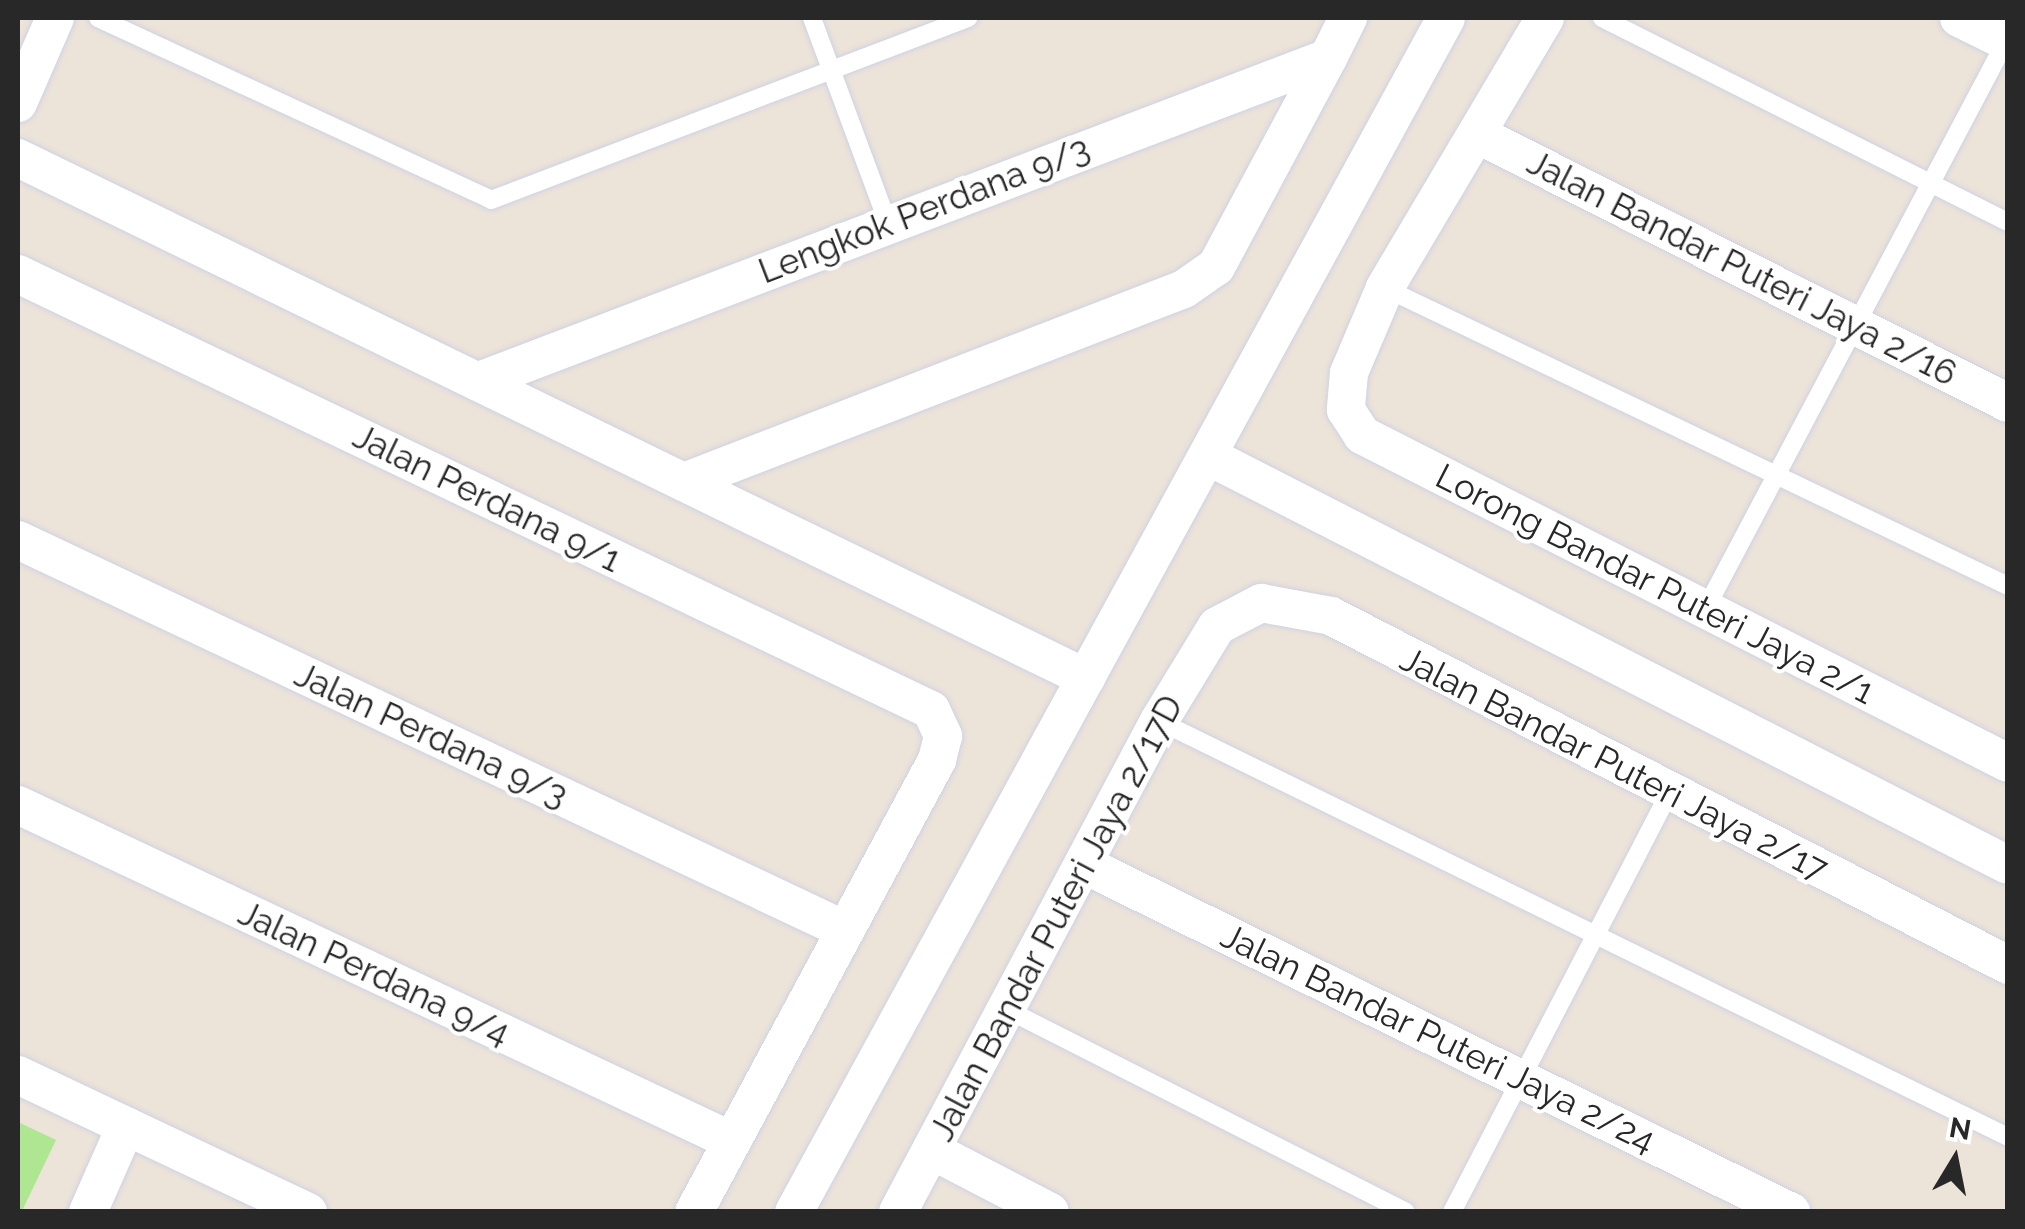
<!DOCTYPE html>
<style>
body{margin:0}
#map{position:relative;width:2025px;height:1229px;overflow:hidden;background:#ece3d9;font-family:Raleway,sans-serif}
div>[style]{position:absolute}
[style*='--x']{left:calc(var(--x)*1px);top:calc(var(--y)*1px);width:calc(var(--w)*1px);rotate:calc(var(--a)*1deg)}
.green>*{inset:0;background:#afe691}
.roads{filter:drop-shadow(0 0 2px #ced2e3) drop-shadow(0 0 2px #ced2e3)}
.lane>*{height:18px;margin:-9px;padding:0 9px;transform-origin:9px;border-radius:9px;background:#fff}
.street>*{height:38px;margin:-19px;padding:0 19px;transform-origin:19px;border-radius:19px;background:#fff}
span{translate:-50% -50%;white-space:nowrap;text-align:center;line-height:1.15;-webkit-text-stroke:8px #fff;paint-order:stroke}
.street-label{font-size:35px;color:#282828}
.frame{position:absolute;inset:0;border:20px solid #282828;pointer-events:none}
.north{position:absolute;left:1905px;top:1109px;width:100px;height:100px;-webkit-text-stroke:8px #fff;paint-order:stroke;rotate:10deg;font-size:28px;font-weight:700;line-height:40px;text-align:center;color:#282828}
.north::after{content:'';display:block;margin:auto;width:35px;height:45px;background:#282828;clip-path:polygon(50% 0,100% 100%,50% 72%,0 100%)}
</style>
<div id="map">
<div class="green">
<i style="clip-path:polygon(18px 1122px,56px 1140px,22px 1211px,18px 1211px)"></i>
</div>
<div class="roads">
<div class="lane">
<i style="--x:98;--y:18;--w:433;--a:24.8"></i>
<i style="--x:491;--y:200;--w:511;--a:-20.88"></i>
<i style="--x:812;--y:18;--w:219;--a:69.7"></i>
<i style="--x:1602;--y:18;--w:454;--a:26.7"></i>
<i style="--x:1385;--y:288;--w:691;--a:25.56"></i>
<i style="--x:1706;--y:608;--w:641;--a:-62.12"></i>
<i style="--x:1159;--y:721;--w:945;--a:26.1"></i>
<i style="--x:1008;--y:1010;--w:446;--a:26.9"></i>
<i style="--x:1452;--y:1212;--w:470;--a:-62.6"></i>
</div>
<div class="street">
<i style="--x:1545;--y:18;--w:314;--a:120.7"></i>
<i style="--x:1385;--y:288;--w:92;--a:113"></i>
<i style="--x:1349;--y:373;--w:37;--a:95"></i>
<i style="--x:1346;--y:410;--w:30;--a:57"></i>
<i style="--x:1362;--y:435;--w:724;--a:26.92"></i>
<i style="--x:1959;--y:18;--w:55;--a:26.1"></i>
<i style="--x:18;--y:103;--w:93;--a:-66.5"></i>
<i style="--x:1477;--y:134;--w:595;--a:26.87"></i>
<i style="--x:18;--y:158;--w:1188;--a:25.96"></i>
<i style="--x:18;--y:274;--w:1012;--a:25.53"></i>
<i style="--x:931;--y:710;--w:29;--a:65"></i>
<i style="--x:943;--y:736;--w:25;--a:104"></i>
<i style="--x:937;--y:760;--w:513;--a:118.26"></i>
<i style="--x:479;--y:381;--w:908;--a:-20.83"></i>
<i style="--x:1328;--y:58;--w:45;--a:-63.4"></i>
<i style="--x:1208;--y:456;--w:898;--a:27.08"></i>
<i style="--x:684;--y:482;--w:536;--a:-21.11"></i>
<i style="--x:1184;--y:289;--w:39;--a:-35"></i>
<i style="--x:1216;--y:267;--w:237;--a:-61.8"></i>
<i style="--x:18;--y:540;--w:914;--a:25.25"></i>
<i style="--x:18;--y:805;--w:787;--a:25.2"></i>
<i style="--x:1085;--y:865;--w:787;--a:26.17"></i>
<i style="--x:18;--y:1075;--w:321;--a:25.3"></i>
<i style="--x:931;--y:1150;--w:134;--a:27.5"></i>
<i style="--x:88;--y:1212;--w:94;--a:-66.2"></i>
<i style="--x:794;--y:1212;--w:1360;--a:-61.36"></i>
<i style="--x:898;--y:1212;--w:556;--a:-62.01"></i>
<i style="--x:1159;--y:721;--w:111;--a:-58.6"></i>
<i style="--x:1217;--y:626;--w:50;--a:-27.6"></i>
<i style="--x:1261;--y:603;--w:71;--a:10.5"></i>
<i style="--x:1331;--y:616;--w:762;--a:27.27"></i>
</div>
</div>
<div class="street-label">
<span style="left:924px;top:210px;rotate:-21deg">Lengkok Perdana 9/3</span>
<span style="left:1742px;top:268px;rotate:27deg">Jalan Bandar Puteri Jaya 2/16</span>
<span style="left:487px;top:498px;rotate:26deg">Jalan Perdana 9/1</span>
<span style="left:1655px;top:584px;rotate:27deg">Lorong Bandar Puteri Jaya 2/1</span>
<span style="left:431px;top:735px;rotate:25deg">Jalan Perdana 9/3</span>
<span style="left:1614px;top:764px;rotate:27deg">Jalan Bandar Puteri Jaya 2/17</span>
<span style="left:1056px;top:918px;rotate:-62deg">Jalan Bandar Puteri Jaya 2/17D</span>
<span style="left:374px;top:973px;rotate:25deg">Jalan Perdana 9/4</span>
<span style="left:1438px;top:1038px;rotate:26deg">Jalan Bandar Puteri Jaya 2/24</span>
</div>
<div class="frame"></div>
<div class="north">N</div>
</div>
